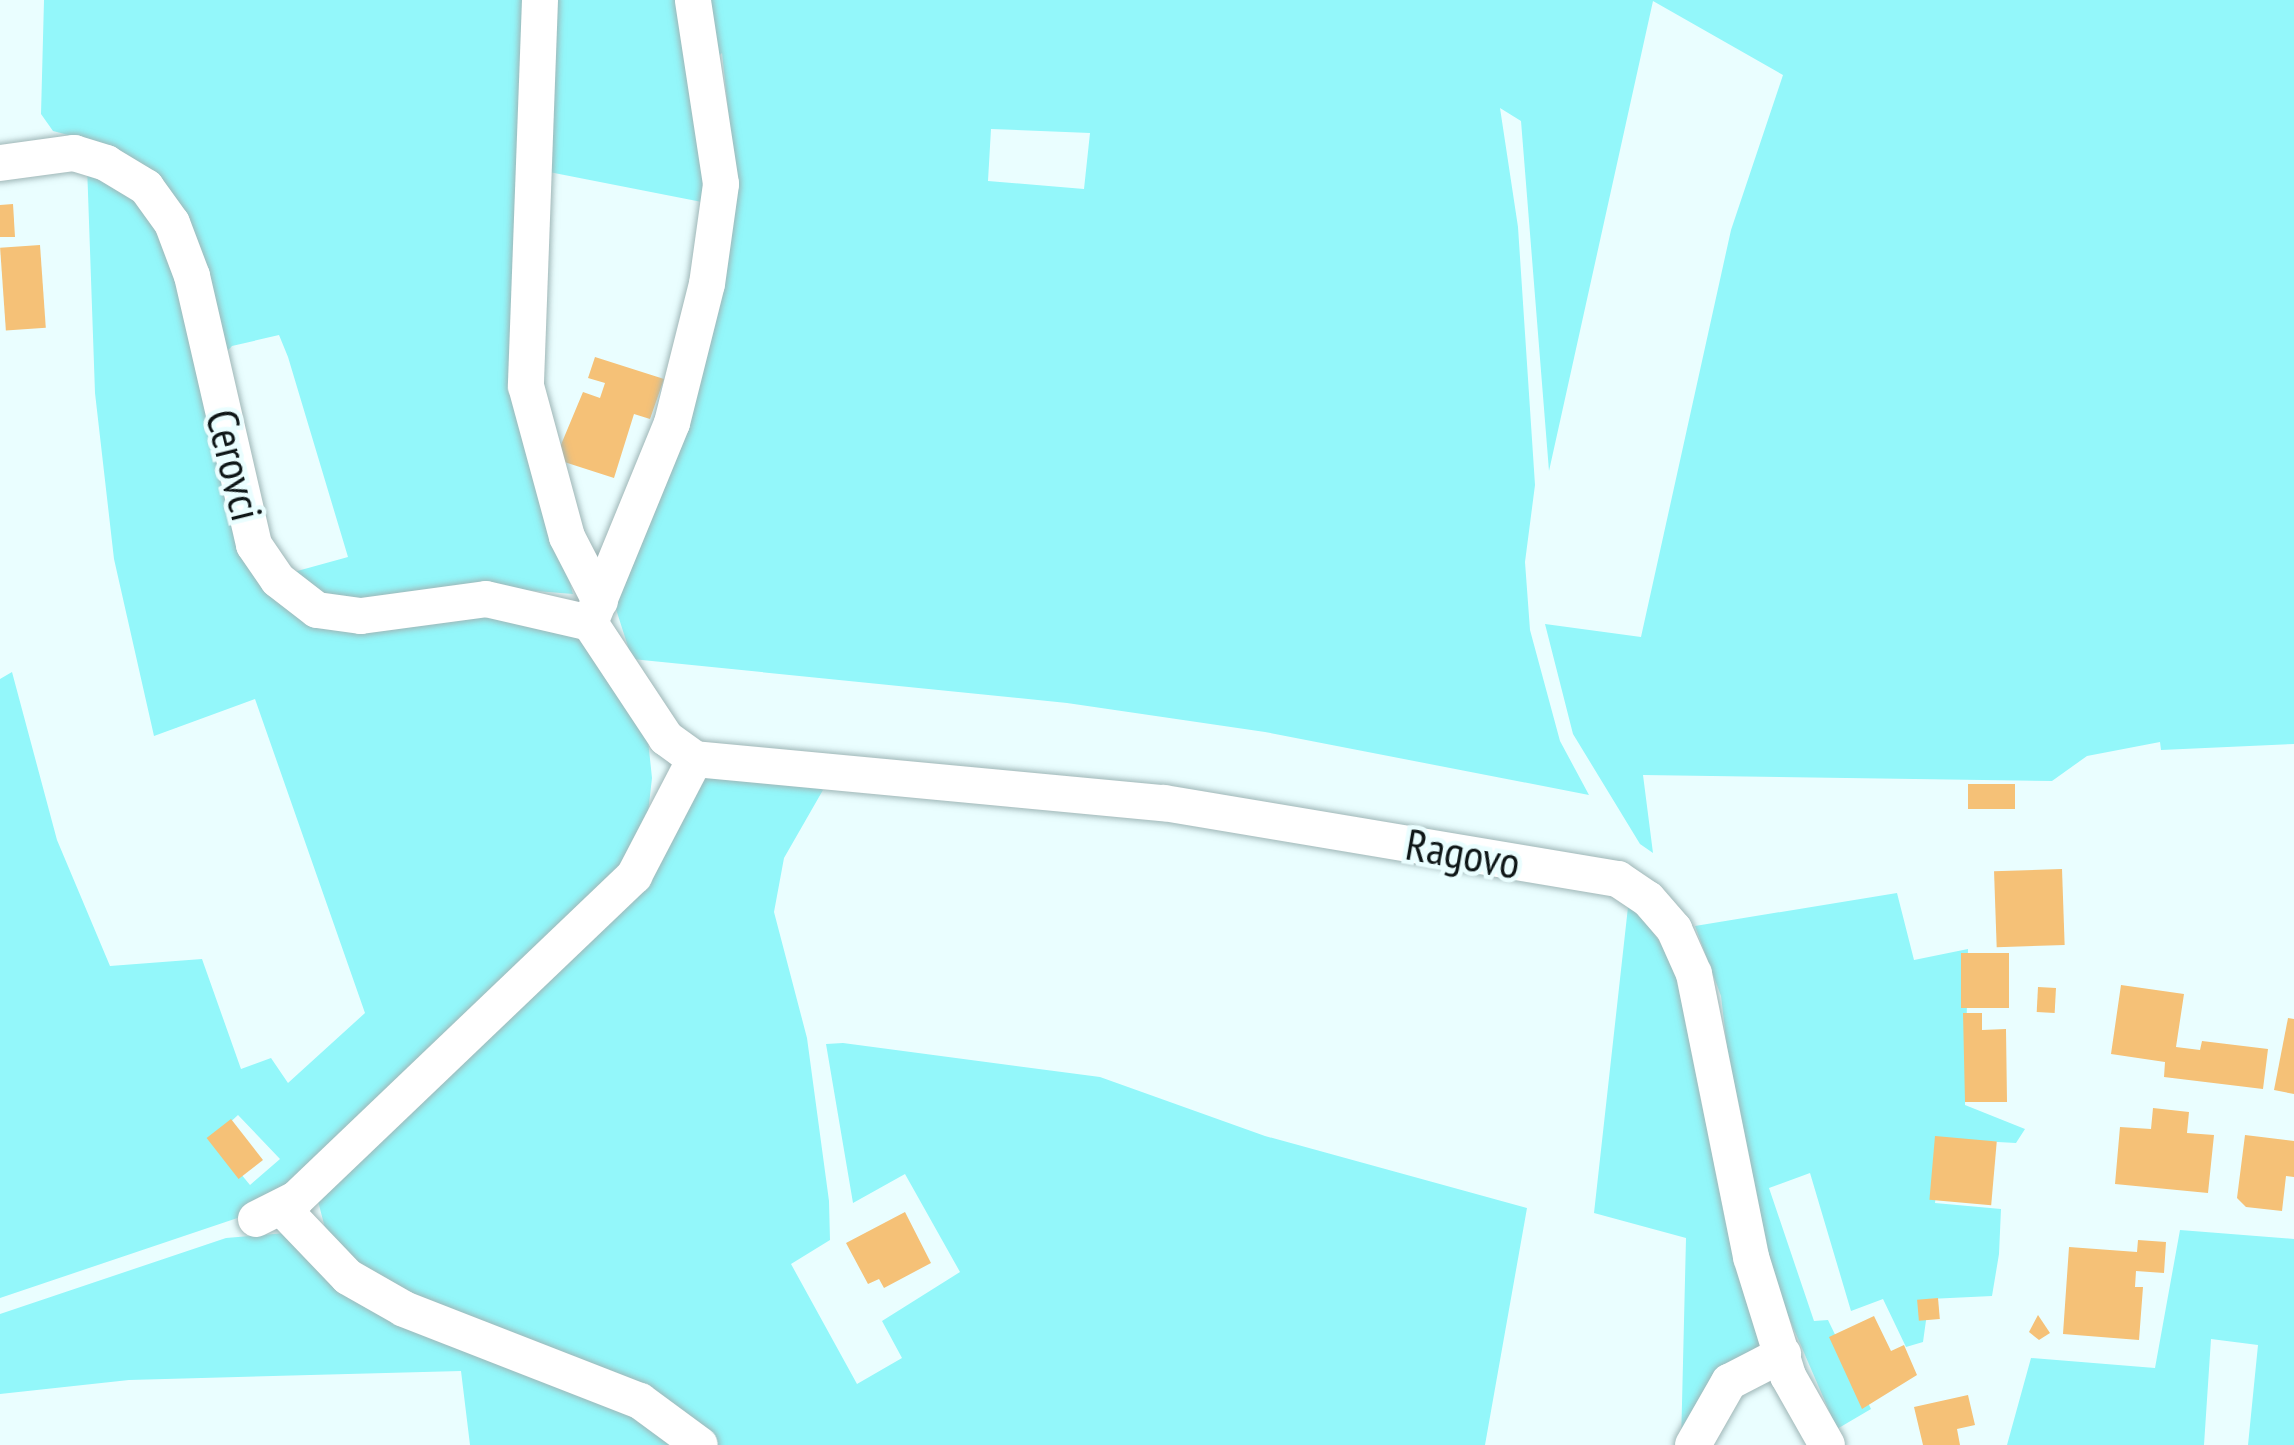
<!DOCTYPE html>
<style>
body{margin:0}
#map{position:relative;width:2294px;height:1445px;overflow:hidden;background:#eafeff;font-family:"PT Sans Narrow",sans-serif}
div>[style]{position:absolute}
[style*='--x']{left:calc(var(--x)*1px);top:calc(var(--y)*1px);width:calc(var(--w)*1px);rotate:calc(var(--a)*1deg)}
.green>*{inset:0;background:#93f7fa}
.building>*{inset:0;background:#f5c177;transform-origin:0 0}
.roads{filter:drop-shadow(0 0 3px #9fb6b7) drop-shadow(0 0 3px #9fb6b7)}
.minor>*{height:36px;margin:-18px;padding:0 18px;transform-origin:18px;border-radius:18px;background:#fff}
span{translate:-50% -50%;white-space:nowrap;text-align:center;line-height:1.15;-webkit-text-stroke:9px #eafeff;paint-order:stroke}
.street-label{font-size:45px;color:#0e1617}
</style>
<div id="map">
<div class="green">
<i style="clip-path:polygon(44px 0,525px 0,516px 381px,573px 594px,486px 587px,378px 601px,319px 594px,290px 573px,348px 557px,288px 357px,279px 335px,232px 346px,220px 359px,195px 251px,87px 140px,53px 131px,41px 114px)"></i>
<i style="clip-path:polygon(evenodd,553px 0,2294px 0,2294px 744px,2161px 750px,2160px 742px,2087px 756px,2052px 781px,1643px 775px,1653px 853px,1640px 844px,1573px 734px,1545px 624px,1641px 637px,1731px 230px,1783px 75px,1653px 1px,1549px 471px,1521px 121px,1500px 108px,1518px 227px,1535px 485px,1525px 562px,1530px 630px,1560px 741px,1589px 795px,1265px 732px,1067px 703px,632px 659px,614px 603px,694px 399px,723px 291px,733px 155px,722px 53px,697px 77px,712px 204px,544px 171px,553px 0,991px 129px,1090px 133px,1084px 189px,988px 181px,991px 129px)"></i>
<i style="clip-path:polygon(evenodd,87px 165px,160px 218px,272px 589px,489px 612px,574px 632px,648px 740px,652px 778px,647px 822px,617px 871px,264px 1209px,0 1298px,0 679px,12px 672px,57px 840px,110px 966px,202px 959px,241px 1069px,271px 1058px,288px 1083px,365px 1013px,255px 699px,154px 736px,114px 559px,95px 393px,87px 165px,238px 1115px,280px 1159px,250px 1185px,212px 1139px,238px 1115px)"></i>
<i style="clip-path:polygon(714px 774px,811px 778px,823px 790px,784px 858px,774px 912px,807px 1038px,829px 1201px,830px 1240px,791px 1264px,857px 1384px,902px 1358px,882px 1321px,960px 1272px,905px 1174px,853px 1203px,826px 1044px,843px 1043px,1100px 1077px,1265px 1136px,1527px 1208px,1485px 1445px,714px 1445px,352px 1263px,325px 1228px,318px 1201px,627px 893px,699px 779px)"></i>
<i style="clip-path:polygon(1897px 893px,1914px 960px,1968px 949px,1965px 1105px,2025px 1129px,2016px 1143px,1943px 1139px,1935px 1203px,2001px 1209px,1999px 1254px,1992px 1296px,1929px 1299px,1923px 1342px,1906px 1347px,1883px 1299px,1851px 1311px,1810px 1173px,1769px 1188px,1814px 1321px,1828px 1320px,1871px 1409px,1837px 1429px,1776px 1288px,1735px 1115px,1721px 996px,1695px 926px)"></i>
<i style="clip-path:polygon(1629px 898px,1682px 974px,1768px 1341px,1681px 1445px,1686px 1238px,1594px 1213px)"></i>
<i style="clip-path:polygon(2180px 1230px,2294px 1239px,2294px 1445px,2248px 1445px,2258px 1345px,2211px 1339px,2204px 1445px,2007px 1445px,2031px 1358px,2155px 1368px)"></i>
<i style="clip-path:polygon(285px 1233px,636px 1411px,678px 1445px,470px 1445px,461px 1371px,129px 1380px,0 1394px,0 1314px,226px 1238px)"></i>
</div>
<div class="building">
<i style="clip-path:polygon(13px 204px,15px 237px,0 237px,0 205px)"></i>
<i style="left:40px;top:245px;width:83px;height:40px;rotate:86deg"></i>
<i style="clip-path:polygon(595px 357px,664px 379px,650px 419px,634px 414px,614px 478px,555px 459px,583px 392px,600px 398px,605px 383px,588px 378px)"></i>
<i style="left:2015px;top:784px;width:25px;height:47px;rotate:90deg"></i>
<i style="left:2062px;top:869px;width:76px;height:68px;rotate:88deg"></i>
<i style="left:1961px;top:953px;width:48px;height:55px"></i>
<i style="clip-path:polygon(2121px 985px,2184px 994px,2176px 1047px,2200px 1050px,2202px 1041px,2268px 1049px,2263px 1089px,2164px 1077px,2165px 1062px,2111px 1054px)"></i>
<i style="left:2038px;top:987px;width:18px;height:25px;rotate:3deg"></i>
<i style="clip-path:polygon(1963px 1013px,1982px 1013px,1982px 1030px,2006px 1029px,2007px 1102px,1965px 1102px)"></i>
<i style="clip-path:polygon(2288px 1018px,2294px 1019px,2294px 1094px,2274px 1090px)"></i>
<i style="clip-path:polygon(2153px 1108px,2189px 1112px,2187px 1133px,2214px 1135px,2208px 1193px,2115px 1184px,2120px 1127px,2151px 1129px)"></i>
<i style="left:231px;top:1119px;width:52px;height:31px;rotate:52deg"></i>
<i style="clip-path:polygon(2245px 1135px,2294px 1141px,2294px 1177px,2286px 1176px,2282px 1211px,2246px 1207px,2237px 1198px)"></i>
<i style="left:1935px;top:1136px;width:62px;height:64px;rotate:5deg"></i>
<i style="clip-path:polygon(905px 1212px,931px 1263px,884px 1288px,879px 1279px,868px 1284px,846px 1243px)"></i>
<i style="clip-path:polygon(2138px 1240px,2166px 1242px,2164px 1273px,2136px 1271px,2135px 1287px,2143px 1287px,2139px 1340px,2063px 1334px,2069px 1247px,2137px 1252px)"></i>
<i style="left:1938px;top:1298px;width:21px;height:21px;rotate:85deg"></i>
<i style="clip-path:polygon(2038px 1315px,2050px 1333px,2039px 1340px,2029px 1332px)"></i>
<i style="clip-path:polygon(1874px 1316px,1891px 1351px,1904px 1345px,1917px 1375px,1862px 1409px,1829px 1337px)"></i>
<i style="clip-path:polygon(1968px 1395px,1975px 1425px,1957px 1429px,1960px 1445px,1923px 1445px,1914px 1407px)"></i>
</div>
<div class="roads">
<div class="minor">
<i style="--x:540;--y:0;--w:386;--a:92.1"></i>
<i style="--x:526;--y:386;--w:156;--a:74.8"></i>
<i style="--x:567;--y:537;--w:72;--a:62.7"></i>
<i style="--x:0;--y:163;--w:75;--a:-7.7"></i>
<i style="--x:74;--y:153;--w:34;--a:17"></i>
<i style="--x:106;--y:163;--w:47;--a:31"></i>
<i style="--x:146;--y:187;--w:44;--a:54.2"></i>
<i style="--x:172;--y:223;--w:57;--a:69.3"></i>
<i style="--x:192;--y:276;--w:276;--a:77"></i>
<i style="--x:254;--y:545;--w:42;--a:55.6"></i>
<i style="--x:278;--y:580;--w:49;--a:37.6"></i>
<i style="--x:317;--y:610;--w:44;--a:7.8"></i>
<i style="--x:361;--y:616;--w:126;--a:-7.7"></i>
<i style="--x:486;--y:599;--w:107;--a:13"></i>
<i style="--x:590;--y:623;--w:138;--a:56.5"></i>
<i style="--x:666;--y:738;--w:36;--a:36"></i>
<i style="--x:695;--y:759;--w:471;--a:5.4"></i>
<i style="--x:1164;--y:803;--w:460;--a:9.5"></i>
<i style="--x:1618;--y:879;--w:36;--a:34"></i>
<i style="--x:1648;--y:899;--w:40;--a:49"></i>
<i style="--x:1674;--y:929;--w:49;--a:66"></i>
<i style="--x:1694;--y:974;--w:289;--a:78.6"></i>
<i style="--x:1751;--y:1257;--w:125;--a:72.7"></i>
<i style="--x:1788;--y:1376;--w:79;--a:60.5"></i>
<i style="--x:590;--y:623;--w:216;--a:-67.7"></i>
<i style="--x:672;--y:423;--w:143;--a:-75.9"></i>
<i style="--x:707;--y:284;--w:101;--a:-82"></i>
<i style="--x:721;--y:184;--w:186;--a:-98.7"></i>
<i style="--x:282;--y:1208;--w:95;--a:46.3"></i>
<i style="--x:348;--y:1277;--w:64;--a:29.7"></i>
<i style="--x:404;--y:1309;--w:253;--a:21.3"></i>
<i style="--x:640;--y:1401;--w:74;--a:36.3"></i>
<i style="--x:256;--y:1219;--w:45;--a:-26.6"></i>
<i style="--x:296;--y:1199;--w:468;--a:-43.7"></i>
<i style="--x:634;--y:876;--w:132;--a:-62.5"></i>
<i style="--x:1693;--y:1445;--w:73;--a:-60.3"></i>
<i style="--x:1729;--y:1382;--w:61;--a:-27.4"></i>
</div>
</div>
<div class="street-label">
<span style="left:235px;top:465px;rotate:76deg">Cerovci</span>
<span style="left:1463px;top:853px;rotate:10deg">Ragovo</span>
</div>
</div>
